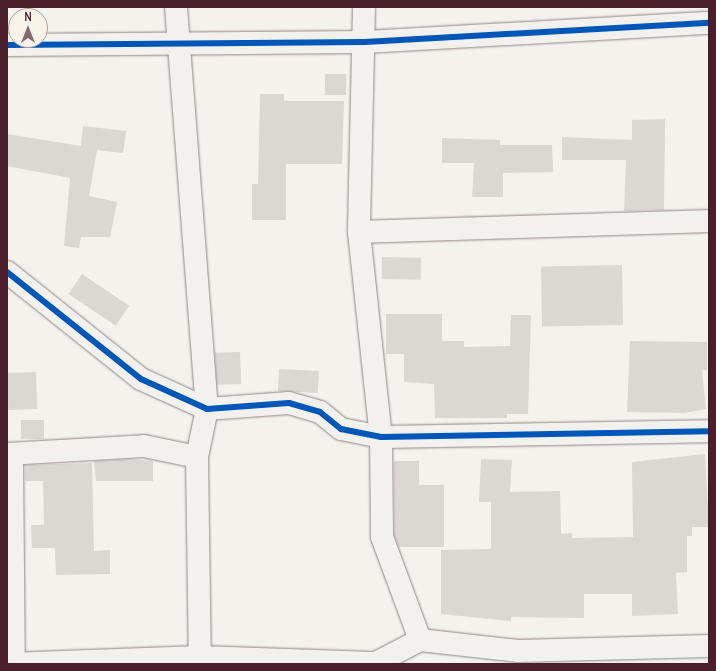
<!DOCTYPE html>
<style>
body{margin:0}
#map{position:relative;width:716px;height:671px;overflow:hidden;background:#f4f2ec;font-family:Delius,sans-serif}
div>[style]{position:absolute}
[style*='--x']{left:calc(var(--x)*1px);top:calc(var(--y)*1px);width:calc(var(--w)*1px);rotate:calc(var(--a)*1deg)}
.building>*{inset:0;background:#dbd7d3;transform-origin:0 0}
.roads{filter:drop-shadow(0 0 1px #8f8685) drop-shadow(0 0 1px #8f8685)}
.street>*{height:22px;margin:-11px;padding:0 11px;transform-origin:11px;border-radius:11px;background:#f2f1ed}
.cycleway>*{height:6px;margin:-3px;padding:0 3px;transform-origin:3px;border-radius:3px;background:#0057b8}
span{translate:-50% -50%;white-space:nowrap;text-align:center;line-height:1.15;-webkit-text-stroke:3px #f7f3e8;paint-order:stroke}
.frame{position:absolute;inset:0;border:8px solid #4a1f2b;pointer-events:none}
.north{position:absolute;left:8px;top:8px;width:40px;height:40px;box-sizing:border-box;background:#f7f3e8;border:1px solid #b29e9c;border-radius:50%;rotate:0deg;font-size:11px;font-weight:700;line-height:16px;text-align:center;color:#4a1f2b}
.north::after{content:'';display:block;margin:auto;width:14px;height:18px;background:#86696f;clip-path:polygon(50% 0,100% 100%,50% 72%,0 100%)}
</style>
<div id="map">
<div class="building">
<i style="left:325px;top:74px;width:21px;height:21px"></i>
<i style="clip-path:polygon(260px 94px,284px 94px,284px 101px,344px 101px,342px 164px,286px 164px,286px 220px,252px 220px,252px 184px,258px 184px)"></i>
<i style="clip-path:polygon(665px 119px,664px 210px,624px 211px,626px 160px,562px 160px,562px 137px,632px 140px,632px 120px)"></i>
<i style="clip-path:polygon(83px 126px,126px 131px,123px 153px,97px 150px,89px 196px,117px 202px,110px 237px,81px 237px,79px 248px,64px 246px,70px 178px,7px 166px,7px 134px,81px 146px)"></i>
<i style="clip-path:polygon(442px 138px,500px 140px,500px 145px,552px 145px,553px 172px,503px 173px,503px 197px,472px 197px,474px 163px,442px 163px)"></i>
<i style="left:382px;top:257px;width:39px;height:22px;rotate:1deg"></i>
<i style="left:622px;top:265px;width:60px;height:81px;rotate:89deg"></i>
<i style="left:82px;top:274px;width:57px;height:24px;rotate:34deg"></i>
<i style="clip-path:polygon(386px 314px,442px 314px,442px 341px,464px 341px,464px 347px,510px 346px,511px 315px,531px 315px,528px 414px,507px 414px,507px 418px,435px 418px,434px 384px,404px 382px,404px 354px,386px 354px)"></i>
<i style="clip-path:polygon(630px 341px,707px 342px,707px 370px,702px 370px,706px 409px,684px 413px,627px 412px)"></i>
<i style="left:240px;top:352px;width:32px;height:25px;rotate:88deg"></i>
<i style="left:279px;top:369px;width:40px;height:22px;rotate:3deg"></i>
<i style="left:36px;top:372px;width:37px;height:29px;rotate:88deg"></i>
<i style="left:44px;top:420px;width:19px;height:23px;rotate:90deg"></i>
<i style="clip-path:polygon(705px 454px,709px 527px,692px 527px,692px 536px,687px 536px,687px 572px,676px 573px,678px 614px,632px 616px,632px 594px,584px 594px,584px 618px,511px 617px,511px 621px,441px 614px,441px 550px,491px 549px,491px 502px,479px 502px,481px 459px,512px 460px,510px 492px,560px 491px,561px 534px,572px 533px,572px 538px,633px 537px,632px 462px)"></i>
<i style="clip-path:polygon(131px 459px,153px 461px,153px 481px,96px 481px,94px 461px)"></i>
<i style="clip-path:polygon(394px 461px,419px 461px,419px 485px,444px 485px,444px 547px,399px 547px,394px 535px)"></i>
<i style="clip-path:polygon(92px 463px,94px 551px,110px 550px,110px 574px,56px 575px,55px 548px,32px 548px,31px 525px,44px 525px,43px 481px,25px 481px,25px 465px)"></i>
</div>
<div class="roads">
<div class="street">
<i style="--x:176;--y:7;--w:403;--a:85.6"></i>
<i style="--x:207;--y:409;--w:49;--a:101.8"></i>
<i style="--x:197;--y:457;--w:207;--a:89.2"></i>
<i style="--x:364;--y:7;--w:225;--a:91.3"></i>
<i style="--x:359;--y:232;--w:206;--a:83.9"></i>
<i style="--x:381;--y:437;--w:100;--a:89.4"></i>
<i style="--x:382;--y:537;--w:110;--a:69.7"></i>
<i style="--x:7;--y:45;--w:358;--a:-0.5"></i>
<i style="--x:365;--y:42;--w:345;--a:-3.2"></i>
<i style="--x:359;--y:232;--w:350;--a:-1.8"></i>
<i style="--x:7;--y:272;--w:171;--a:38.6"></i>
<i style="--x:141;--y:379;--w:72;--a:24.4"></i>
<i style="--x:207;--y:409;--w:82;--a:-4.2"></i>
<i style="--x:289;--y:403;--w:32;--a:16"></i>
<i style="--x:320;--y:412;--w:27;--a:39"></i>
<i style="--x:341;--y:429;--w:41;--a:11.3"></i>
<i style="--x:381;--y:437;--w:328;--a:-1"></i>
<i style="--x:7;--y:454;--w:137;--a:-3.3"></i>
<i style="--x:144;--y:446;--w:54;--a:11.7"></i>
<i style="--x:12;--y:454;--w:210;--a:89.5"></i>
<i style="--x:7;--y:664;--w:193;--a:-2.1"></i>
<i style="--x:200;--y:657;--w:174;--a:2"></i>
<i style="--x:374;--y:664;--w:52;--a:-27.6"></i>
<i style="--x:420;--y:640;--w:99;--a:6.4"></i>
<i style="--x:518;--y:651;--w:191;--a:-1.5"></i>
</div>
</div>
<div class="cycleway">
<i style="--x:7;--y:45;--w:358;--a:-0.5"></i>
<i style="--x:365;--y:42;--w:345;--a:-3.2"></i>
<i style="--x:7;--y:272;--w:171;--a:38.6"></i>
<i style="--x:141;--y:379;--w:72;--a:24.4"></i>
<i style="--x:207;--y:409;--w:82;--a:-4.2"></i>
<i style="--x:289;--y:403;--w:32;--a:16"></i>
<i style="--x:320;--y:412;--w:27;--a:39"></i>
<i style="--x:341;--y:429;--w:41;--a:11.3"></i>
<i style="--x:381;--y:437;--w:328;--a:-1"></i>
</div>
<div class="frame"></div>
<div class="north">N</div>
</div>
